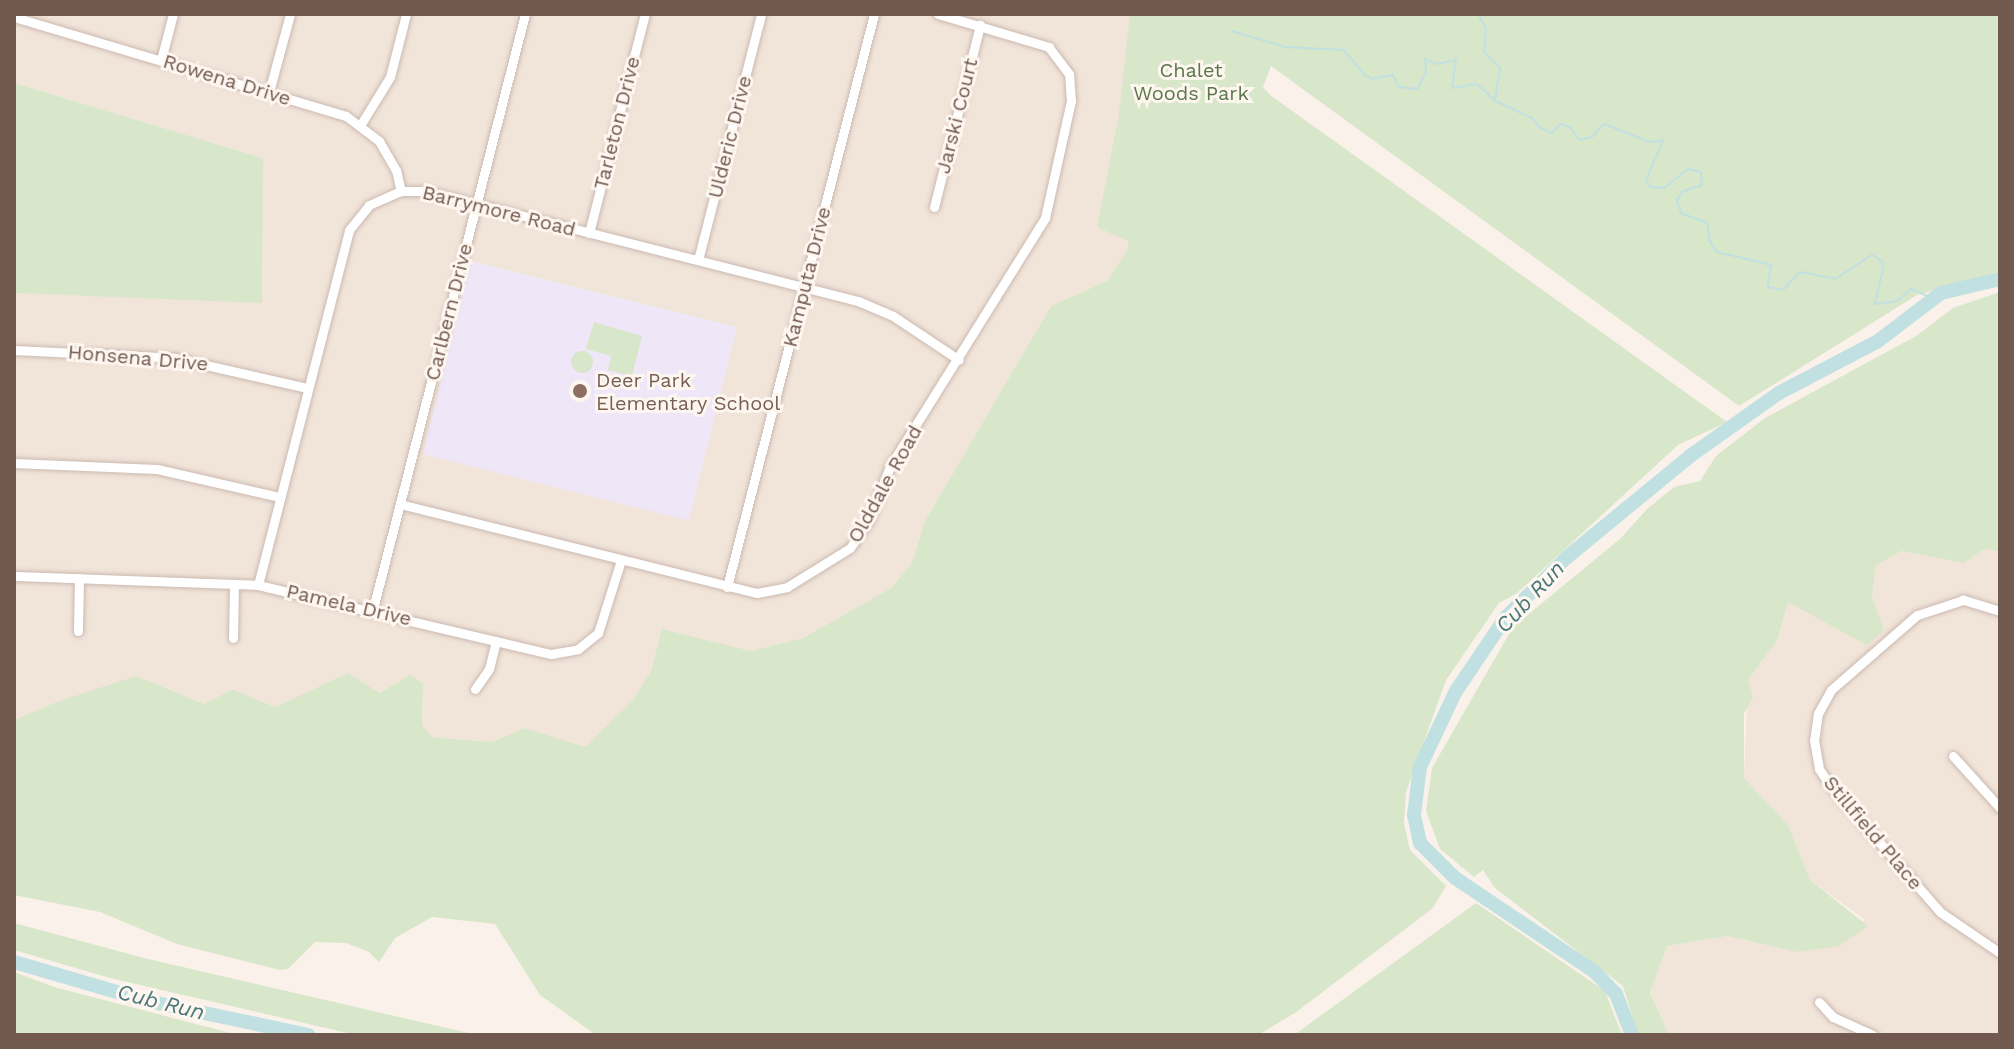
<!DOCTYPE html>
<style>
body{margin:0}
#map{position:relative;width:2014px;height:1049px;overflow:hidden;background:#faf2ea;font-family:"Work Sans",sans-serif}
div>[style]{position:absolute}
[style*='--x']{left:calc(var(--x)*1px);top:calc(var(--y)*1px);width:calc(var(--w)*1px);rotate:calc(var(--a)*1deg)}
.residential>*{inset:0;background:#f1e4d9}
.education>*{inset:0;background:#efe6f7;transform-origin:0 0}
.green>*{inset:0;background:#d8e6ca}
.round{border-radius:50%}
.stream>*{height:2px;margin:-1px;padding:0 1px;transform-origin:1px;border-radius:1px;background:#c0e0e2}
.river>*{height:14px;margin:-7px;padding:0 7px;transform-origin:7px;border-radius:7px;background:#c0e0e2}
.roads{filter:drop-shadow(0 0 2px #cbbab1) drop-shadow(0 0 2px #cbbab1)}
.minor>*{height:9px;margin:-4.5px;padding:0 4.5px;transform-origin:4.5px;border-radius:4.5px;background:#fff}
.dots>*{width:22px;height:22px;translate:-50% -50%;box-sizing:border-box;border:4px solid #fdf7f0;border-radius:50%}
span{translate:-50% -50%;white-space:nowrap;text-align:center;line-height:1.15;-webkit-text-stroke:6px #fdf7f0;paint-order:stroke}
.park-label{font-size:20px;color:#5b764a}
.street-label{font-size:20px;color:#725950}
.education-label{font-size:20px;color:#785e54}
.left{translate:0 -50%;text-align:left}
.water-label{font-size:22px;color:#49787b;font-style:italic}
.frame{position:absolute;inset:0;border:16px solid #725950;pointer-events:none}
</style>
<div id="map">
<div class="residential">
<i style="clip-path:polygon(14px 14px,1131px 14px,1132px 217px,1128px 249px,1107px 281px,1051px 306px,925px 521px,912px 563px,891px 588px,803px 638px,751px 651px,662px 629px,651px 671px,633px 700px,585px 747px,525px 728px,492px 742px,432px 737px,422px 725px,423px 693px,393px 686px,380px 693px,348px 673px,275px 707px,232px 689px,206px 704px,136px 676px,14px 720px,14px 293px,262px 302px,263px 158px,14px 83px)"></i>
<i style="clip-path:polygon(1984px 549px,2000px 552px,2000px 1035px,1669px 1035px,1650px 991px,1667px 946px,1728px 936px,1796px 952px,1865px 920px,1810px 880px,1788px 825px,1744px 778px,1748px 680px,1777px 641px,1788px 602px,1884px 630px,1872px 597px,1876px 566px,1901px 551px,1964px 563px)"></i>
</div>
<div class="education">
<i style="left:471px;top:261px;width:274px;height:199px;rotate:14deg"></i>
</div>
<div class="green">
<i style="clip-path:polygon(1130px 14px,2000px 14px,2000px 274px,1917px 295px,1739px 406px,1271px 66px,1263px 87px,1270px 95px,1727px 422px,1678px 445px,1516px 594px,1499px 603px,1446px 680px,1406px 792px,1404px 824px,1410px 850px,1446px 886px,1433px 908px,1295px 1013px,1258px 1035px,596px 1035px,540px 995px,495px 924px,432px 917px,395px 938px,379px 962px,369px 952px,346px 943px,315px 942px,288px 969px,280px 970px,177px 944px,100px 912px,14px 895px,14px 720px,57px 702px,136px 676px,205px 704px,232px 689px,275px 707px,348px 673px,380px 693px,410px 675px,423px 684px,422px 725px,432px 737px,492px 742px,525px 728px,585px 747px,633px 700px,651px 671px,662px 629px,751px 651px,803px 638px,891px 588px,912px 563px,925px 521px,1051px 306px,1107px 281px,1128px 249px,1128px 241px,1097px 227px,1119px 114px)"></i>
<i style="clip-path:polygon(14px 83px,263px 158px,262px 303px,14px 293px)"></i>
<i style="clip-path:polygon(2000px 292px,2000px 552px,1984px 549px,1964px 563px,1901px 551px,1876px 566px,1872px 597px,1884px 630px,1867px 645px,1788px 602px,1777px 641px,1748px 680px,1753px 698px,1744px 713px,1744px 778px,1788px 825px,1810px 880px,1868px 926px,1839px 946px,1796px 952px,1728px 936px,1667px 946px,1650px 992px,1669px 1035px,1638px 1035px,1623px 986px,1495px 888px,1483px 870px,1474px 877px,1440px 849px,1426px 811px,1432px 768px,1513px 627px,1621px 538px,1647px 509px,1674px 487px,1700px 481px,1716px 456px,1765px 418px,1916px 336px,1953px 308px)"></i>
<i style="clip-path:polygon(594px 322px,642px 336px,632px 376px,608px 370px,611px 356px,586px 349px)"></i>
<i class="round" style="left:571px;top:351px;width:22px;height:22px"></i>
<i style="clip-path:polygon(1476px 903px,1605px 991px,1622px 1035px,1294px 1035px)"></i>
<i style="clip-path:polygon(14px 923px,144px 958px,477px 1035px,356px 1035px,110px 978px,14px 950px)"></i>
<i style="clip-path:polygon(14px 972px,54px 987px,238px 1035px,14px 1035px)"></i>
</div>
<div class="stream">
<i style="--x:1478;--y:14;--w:16;--a:60"></i>
<i style="--x:1486;--y:28;--w:24;--a:95"></i>
<i style="--x:1484;--y:52;--w:23;--a:45"></i>
<i style="--x:1500;--y:68;--w:33;--a:99"></i>
<i style="--x:1495;--y:101;--w:41;--a:24.7"></i>
<i style="--x:1532;--y:118;--w:13;--a:51"></i>
<i style="--x:1540;--y:128;--w:13;--a:23"></i>
<i style="--x:1552;--y:133;--w:12;--a:-48"></i>
<i style="--x:1560;--y:124;--w:10;--a:17"></i>
<i style="--x:1570;--y:127;--w:16;--a:55"></i>
<i style="--x:1579;--y:140;--w:13;--a:-13"></i>
<i style="--x:1592;--y:137;--w:18;--a:-47"></i>
<i style="--x:1604;--y:124;--w:49;--a:21.4"></i>
<i style="--x:1650;--y:142;--w:13;--a:-9"></i>
<i style="--x:1663;--y:140;--w:43;--a:113"></i>
<i style="--x:1646;--y:180;--w:8;--a:60"></i>
<i style="--x:1650;--y:187;--w:14;--a:4"></i>
<i style="--x:1664;--y:188;--w:31;--a:-38"></i>
<i style="--x:1688;--y:169;--w:13;--a:13"></i>
<i style="--x:1701;--y:172;--w:13;--a:86"></i>
<i style="--x:1702;--y:185;--w:20;--a:162"></i>
<i style="--x:1683;--y:191;--w:11;--a:124"></i>
<i style="--x:1677;--y:200;--w:14;--a:73"></i>
<i style="--x:1681;--y:213;--w:28;--a:21"></i>
<i style="--x:1707;--y:223;--w:19;--a:81"></i>
<i style="--x:1710;--y:242;--w:12;--a:55"></i>
<i style="--x:1717;--y:252;--w:56;--a:13.5"></i>
<i style="--x:1771;--y:265;--w:22;--a:98"></i>
<i style="--x:1768;--y:287;--w:15;--a:11"></i>
<i style="--x:1783;--y:290;--w:25;--a:-47"></i>
<i style="--x:1800;--y:272;--w:36;--a:11"></i>
<i style="--x:1835;--y:279;--w:44;--a:-33"></i>
<i style="--x:1872;--y:255;--w:12;--a:31"></i>
<i style="--x:1882;--y:261;--w:8;--a:83"></i>
<i style="--x:1883;--y:269;--w:36;--a:103"></i>
<i style="--x:1875;--y:304;--w:22;--a:-8"></i>
<i style="--x:1897;--y:301;--w:18;--a:-41"></i>
<i style="--x:1911;--y:289;--w:23;--a:23"></i>
<i style="--x:1232;--y:31;--w:55;--a:16.8"></i>
<i style="--x:1285;--y:47;--w:59;--a:2.9"></i>
<i style="--x:1344;--y:50;--w:33;--a:50"></i>
<i style="--x:1365;--y:75;--w:8;--a:30"></i>
<i style="--x:1372;--y:79;--w:21;--a:-11"></i>
<i style="--x:1393;--y:75;--w:13;--a:67"></i>
<i style="--x:1398;--y:87;--w:19;--a:6"></i>
<i style="--x:1417;--y:89;--w:19;--a:-62"></i>
<i style="--x:1426;--y:72;--w:13;--a:-94"></i>
<i style="--x:1425;--y:59;--w:13;--a:23"></i>
<i style="--x:1437;--y:64;--w:19;--a:-12"></i>
<i style="--x:1456;--y:60;--w:28;--a:98"></i>
<i style="--x:1452;--y:88;--w:25;--a:-9"></i>
<i style="--x:1477;--y:84;--w:25;--a:43"></i>
</div>
<div class="river">
<i style="--x:14;--y:962;--w:144;--a:16.2"></i>
<i style="--x:152;--y:1002;--w:160;--a:11.9"></i>
<i style="--x:1632;--y:1035;--w:44;--a:-111.3"></i>
<i style="--x:1616;--y:994;--w:30;--a:-134"></i>
<i style="--x:1595;--y:972;--w:169;--a:-146.1"></i>
<i style="--x:1455;--y:878;--w:49;--a:-135"></i>
<i style="--x:1420;--y:843;--w:29;--a:-102"></i>
<i style="--x:1414;--y:815;--w:48;--a:-82.9"></i>
<i style="--x:1420;--y:767;--w:84;--a:-64.7"></i>
<i style="--x:1456;--y:691;--w:89;--a:-56"></i>
<i style="--x:1506;--y:617;--w:84;--a:-44.5"></i>
<i style="--x:1566;--y:558;--w:161;--a:-39.4"></i>
<i style="--x:1690;--y:456;--w:109;--a:-35.3"></i>
<i style="--x:1779;--y:393;--w:112;--a:-27.7"></i>
<i style="--x:1878;--y:341;--w:79;--a:-37.3"></i>
<i style="--x:1941;--y:293;--w:61;--a:-13.3"></i>
</div>
<div class="roads">
<div class="minor">
<i style="--x:14;--y:17;--w:346;--a:16.6"></i>
<i style="--x:346;--y:116;--w:41;--a:37.1"></i>
<i style="--x:379;--y:141;--w:34;--a:60"></i>
<i style="--x:396;--y:170;--w:22;--a:77"></i>
<i style="--x:161;--y:60;--w:48;--a:-75.4"></i>
<i style="--x:269;--y:92;--w:81;--a:-74.9"></i>
<i style="--x:361;--y:124;--w:55;--a:-58.3"></i>
<i style="--x:390;--y:77;--w:65;--a:-75.7"></i>
<i style="--x:934;--y:207;--w:188;--a:-75.8"></i>
<i style="--x:589;--y:233;--w:226;--a:-75.7"></i>
<i style="--x:698;--y:260;--w:254;--a:-75.6"></i>
<i style="--x:14;--y:350;--w:161;--a:2.8"></i>
<i style="--x:175;--y:358;--w:135;--a:12.8"></i>
<i style="--x:14;--y:463;--w:143;--a:2.4"></i>
<i style="--x:157;--y:469;--w:125;--a:12.9"></i>
<i style="--x:400;--y:504;--w:368;--a:14"></i>
<i style="--x:757;--y:593;--w:31;--a:-11"></i>
<i style="--x:787;--y:587;--w:74;--a:-31.8"></i>
<i style="--x:850;--y:548;--w:34;--a:-56"></i>
<i style="--x:869;--y:520;--w:58;--a:-68.7"></i>
<i style="--x:890;--y:466;--w:292;--a:-58"></i>
<i style="--x:1045;--y:218;--w:120;--a:-77.5"></i>
<i style="--x:1071;--y:101;--w:27;--a:-94"></i>
<i style="--x:1069;--y:74;--w:34;--a:-127"></i>
<i style="--x:1049;--y:47;--w:116;--a:-163.4"></i>
<i style="--x:14;--y:576;--w:244;--a:2.1"></i>
<i style="--x:258;--y:585;--w:301;--a:13.3"></i>
<i style="--x:551;--y:654;--w:27;--a:-10"></i>
<i style="--x:578;--y:649;--w:26;--a:-39"></i>
<i style="--x:598;--y:633;--w:77;--a:-72.5"></i>
<i style="--x:258;--y:585;--w:366;--a:-75.6"></i>
<i style="--x:349;--y:230;--w:32;--a:-51"></i>
<i style="--x:369;--y:205;--w:35;--a:-24"></i>
<i style="--x:401;--y:191;--w:25;--a:0"></i>
<i style="--x:426;--y:191;--w:446;--a:14.3"></i>
<i style="--x:858;--y:301;--w:38;--a:23"></i>
<i style="--x:893;--y:316;--w:79;--a:33.7"></i>
<i style="--x:727;--y:587;--w:592;--a:-75.61"></i>
<i style="--x:373;--y:609;--w:614;--a:-75.67"></i>
<i style="--x:2000;--y:611;--w:39;--a:-163"></i>
<i style="--x:1963;--y:600;--w:48;--a:161.9"></i>
<i style="--x:1917;--y:615;--w:114;--a:138.9"></i>
<i style="--x:1831;--y:690;--w:26;--a:119"></i>
<i style="--x:1818;--y:713;--w:27;--a:98"></i>
<i style="--x:1814;--y:740;--w:29;--a:80"></i>
<i style="--x:1819;--y:769;--w:23;--a:56"></i>
<i style="--x:1832;--y:788;--w:164;--a:48.9"></i>
<i style="--x:1940;--y:912;--w:73;--a:34.3"></i>
<i style="--x:78;--y:631;--w:53;--a:-88.9"></i>
<i style="--x:233;--y:638;--w:53;--a:-88.9"></i>
<i style="--x:475;--y:689;--w:24;--a:-55"></i>
<i style="--x:489;--y:669;--w:29;--a:-76"></i>
<i style="--x:1953;--y:756;--w:70;--a:47.9"></i>
<i style="--x:1819;--y:1002;--w:21;--a:47"></i>
<i style="--x:1833;--y:1017;--w:44;--a:24.2"></i>
</div>
</div>
<div class="dots">
<i style="left:580px;top:391px;background:#8d6e63"></i>
</div>
<div class="park-label">
<span style="left:1191px;top:82px">Chalet<br>Woods Park</span>
</div>
<div class="street-label">
<span style="left:227px;top:80px;rotate:17deg">Rowena Drive</span>
<span style="left:957px;top:116px;rotate:-76deg">Jarski Court</span>
<span style="left:617px;top:123px;rotate:-76deg">Tarleton Drive</span>
<span style="left:730px;top:137px;rotate:-76deg">Ulderic Drive</span>
<span style="left:499px;top:211px;rotate:14deg">Barrymore Road</span>
<span style="left:807px;top:277px;rotate:-76deg">Kamputa Drive</span>
<span style="left:449px;top:312px;rotate:-76deg">Carlbern Drive</span>
<span style="left:138px;top:358px;rotate:5deg">Honsena Drive</span>
<span style="left:885px;top:484px;rotate:-61deg">Olddale Road</span>
<span style="left:349px;top:605px;rotate:13deg">Pamela Drive</span>
<span style="left:1873px;top:833px;rotate:50deg">Stillfield Place</span>
</div>
<div class="education-label">
<span class="left" style="left:596px;top:392px">Deer Park<br>Elementary School</span>
</div>
<div class="water-label">
<span style="left:1530px;top:597px;rotate:-47deg">Cub Run</span>
<span style="left:161px;top:1002px;rotate:14deg">Cub Run</span>
</div>
<div class="frame"></div>
</div>
